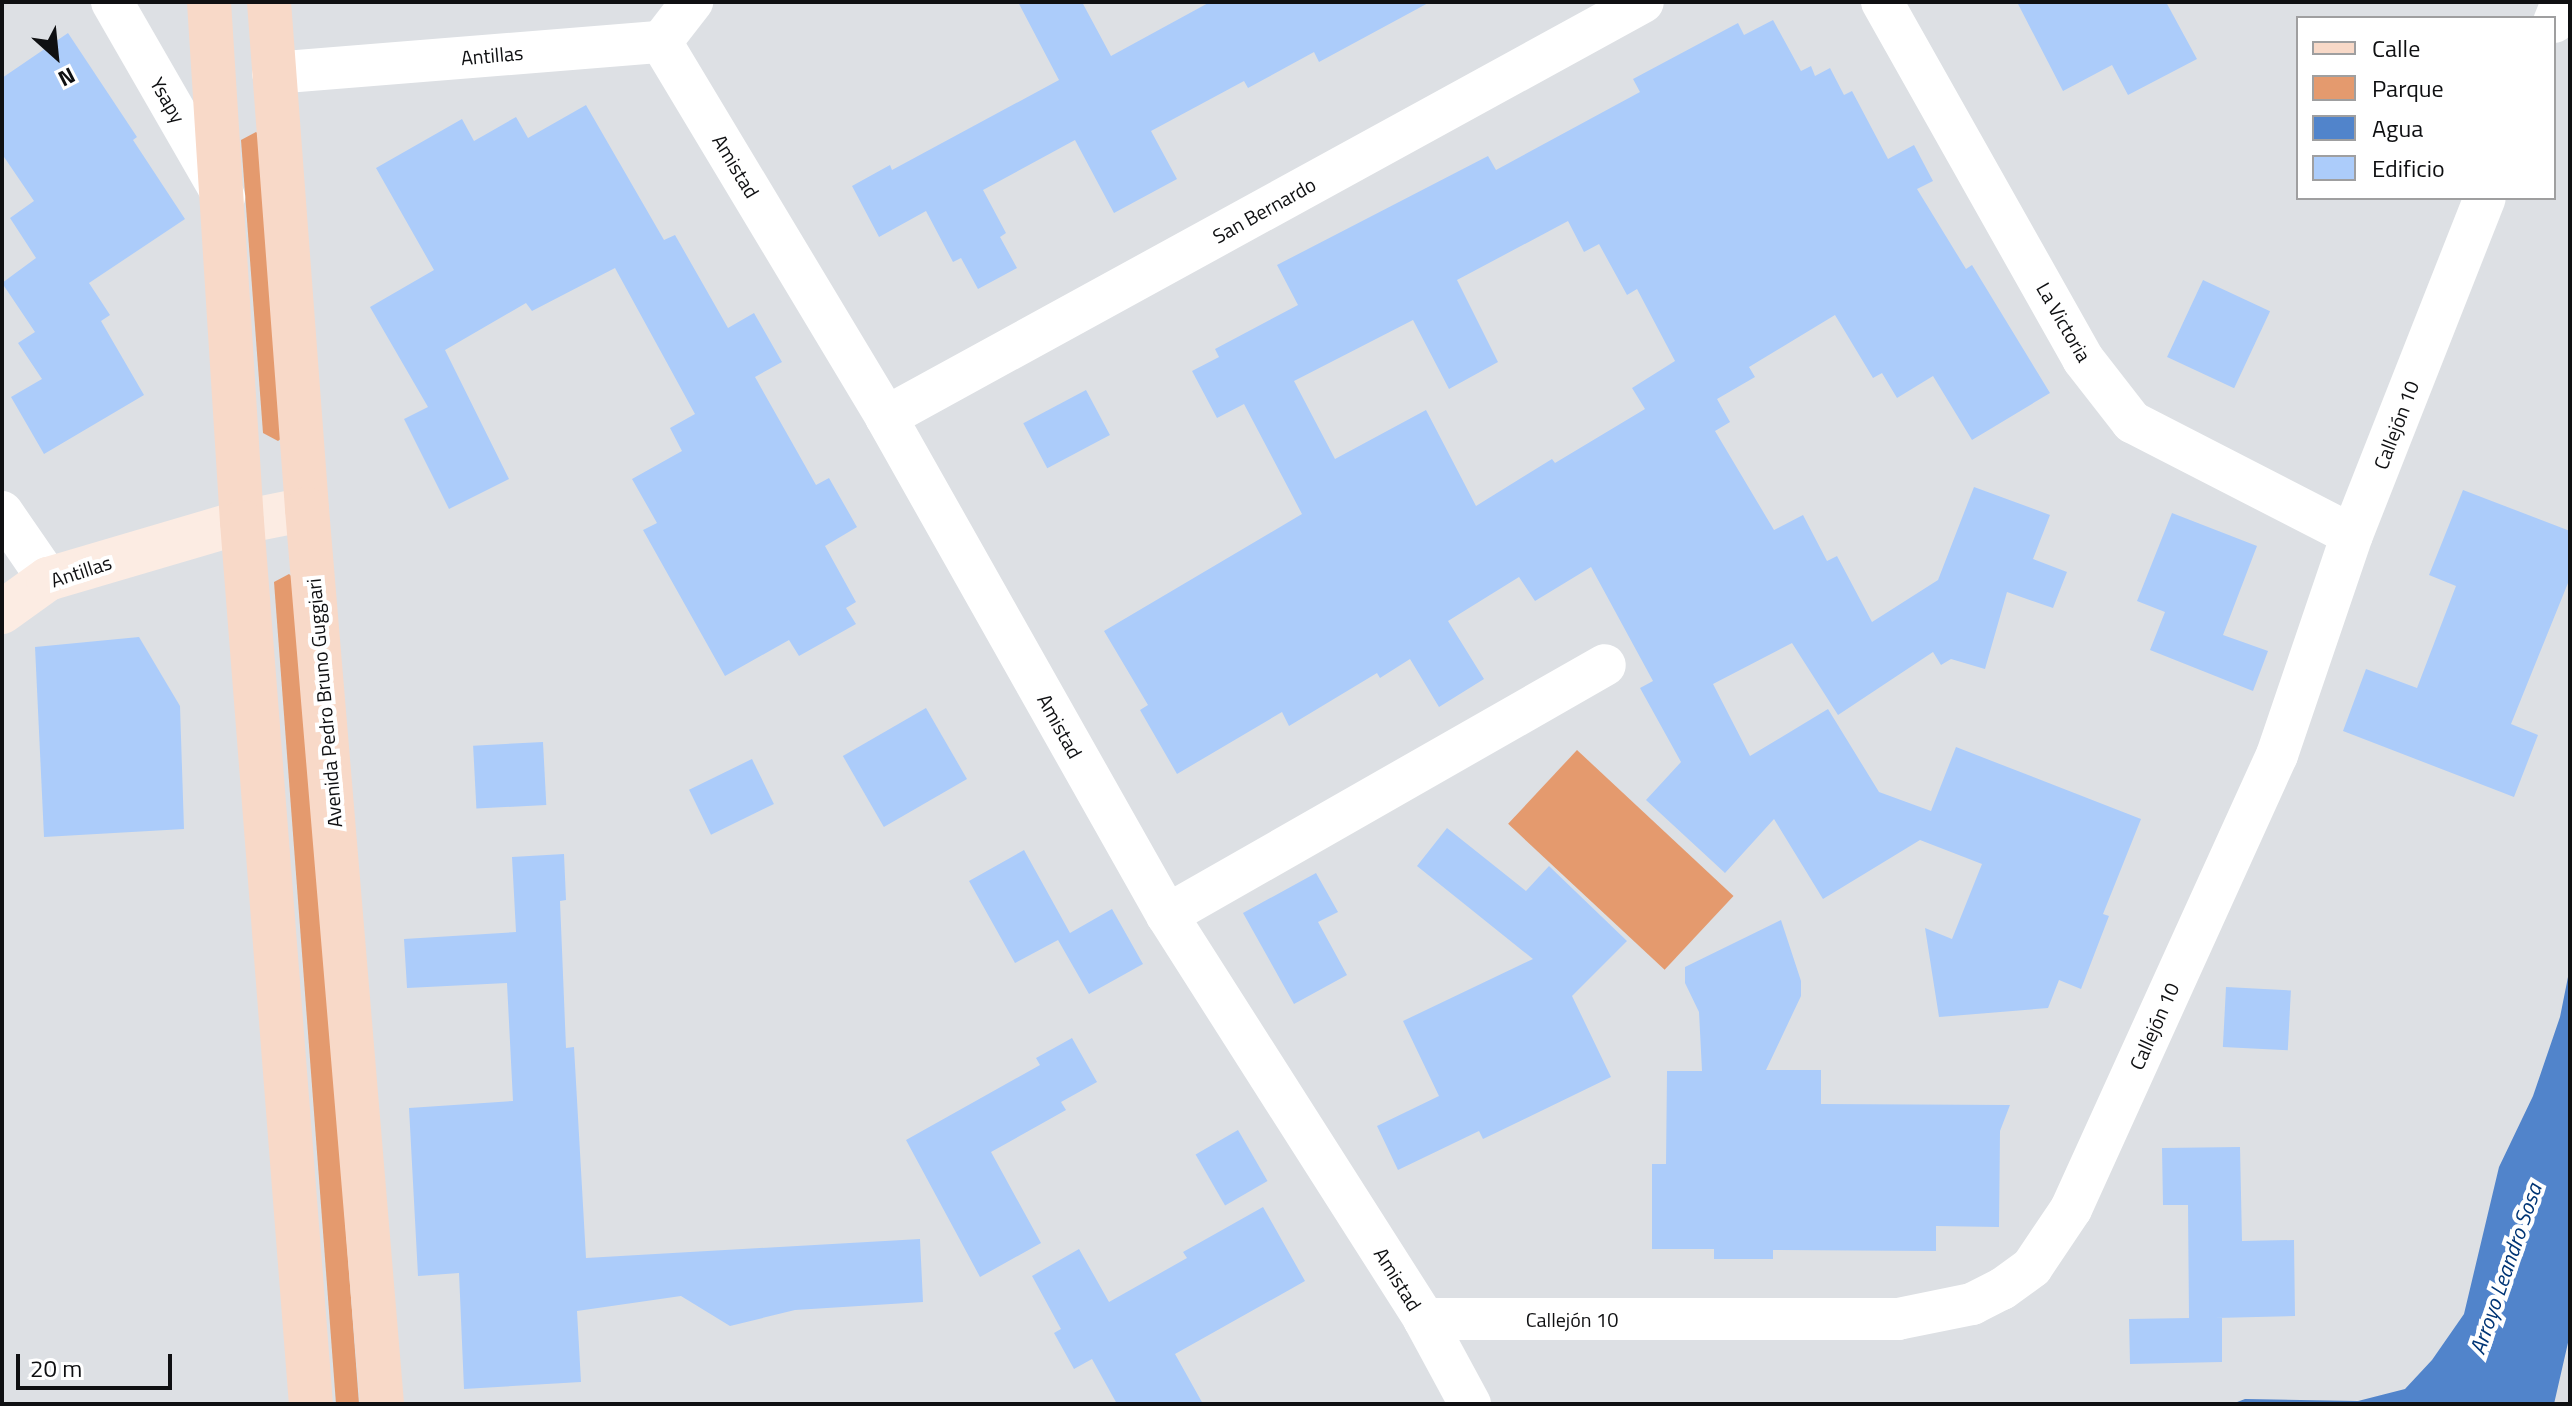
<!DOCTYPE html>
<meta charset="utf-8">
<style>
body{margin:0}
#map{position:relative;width:2572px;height:1406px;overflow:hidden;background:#dde0e4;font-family:"Titillium Web",sans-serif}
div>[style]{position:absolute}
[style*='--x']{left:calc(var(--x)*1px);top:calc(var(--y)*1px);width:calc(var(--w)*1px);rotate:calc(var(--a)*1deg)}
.green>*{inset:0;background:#e49a6e;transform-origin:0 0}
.water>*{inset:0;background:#5184cb}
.building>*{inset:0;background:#acccfa;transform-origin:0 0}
.street>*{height:42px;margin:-21px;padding:0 21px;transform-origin:21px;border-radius:21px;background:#fff}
.secondary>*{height:44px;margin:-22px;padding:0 22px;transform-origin:22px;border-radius:22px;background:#fcece3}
.primary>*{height:44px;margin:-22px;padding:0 22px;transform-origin:22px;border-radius:22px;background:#f8d9c8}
span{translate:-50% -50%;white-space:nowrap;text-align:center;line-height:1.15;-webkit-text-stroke:8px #fff;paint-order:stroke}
.street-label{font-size:20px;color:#0f1012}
.water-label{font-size:22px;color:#003575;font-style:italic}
.frame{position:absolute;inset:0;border:4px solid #0f1012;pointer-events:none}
.legend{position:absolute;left:2296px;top:16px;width:260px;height:184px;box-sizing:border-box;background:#fff;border:2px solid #9f9fa0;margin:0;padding:10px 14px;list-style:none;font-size:24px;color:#0f1012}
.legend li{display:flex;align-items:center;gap:16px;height:40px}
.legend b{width:40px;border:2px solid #9f9fa0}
.north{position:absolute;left:16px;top:16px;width:80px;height:80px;-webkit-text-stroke:6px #fff;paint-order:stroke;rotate:153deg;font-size:22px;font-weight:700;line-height:32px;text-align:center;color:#0f1012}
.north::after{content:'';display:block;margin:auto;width:28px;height:36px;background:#0f1012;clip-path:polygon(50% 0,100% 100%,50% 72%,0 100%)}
.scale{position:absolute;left:16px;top:1354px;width:156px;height:36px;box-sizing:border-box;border:4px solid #0f1012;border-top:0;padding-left:10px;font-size:24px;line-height:28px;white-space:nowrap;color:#0f1012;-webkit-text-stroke:6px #fff;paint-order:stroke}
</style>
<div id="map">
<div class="green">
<i style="clip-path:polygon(256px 132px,261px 136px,282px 438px,278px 441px,263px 433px,241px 140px)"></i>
<i style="clip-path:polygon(289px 574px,297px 581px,359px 1404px,336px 1404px,274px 582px)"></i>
<i style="left:1577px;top:750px;width:214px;height:101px;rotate:43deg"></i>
</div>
<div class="water">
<i style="clip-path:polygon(2570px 967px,2570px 1334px,2554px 1404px,2232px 1404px,2245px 1399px,2358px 1401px,2405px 1389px,2432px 1360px,2464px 1314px,2499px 1167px,2533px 1096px,2560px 1017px)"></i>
</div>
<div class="building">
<i style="clip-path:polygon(1018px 2px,1082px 2px,1111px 56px,1210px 2px,1430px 2px,1319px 62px,1314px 52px,1248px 88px,1244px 81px,1151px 131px,1177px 179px,1114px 213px,1075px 140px,983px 190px,1006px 233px,1000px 237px,1017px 268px,978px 289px,961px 258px,953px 262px,926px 211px,879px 237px,852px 186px,890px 165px,892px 170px,1059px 80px)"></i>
<i style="clip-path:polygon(2017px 2px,2166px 2px,2197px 59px,2128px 95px,2112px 65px,2063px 91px)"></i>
<i style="clip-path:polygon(evenodd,1773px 20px,1801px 71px,1811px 66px,1815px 76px,1830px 68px,1844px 95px,1852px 91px,1888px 159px,1914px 145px,1933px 181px,1917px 189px,1966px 269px,1972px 265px,2050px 393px,1972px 440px,1933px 376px,1897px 398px,1882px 373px,1873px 378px,1835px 315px,1749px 367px,1755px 377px,1717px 399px,1730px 422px,1715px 431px,1774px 530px,1803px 515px,1827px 561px,1837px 556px,1872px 622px,1938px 580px,1974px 487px,2050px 515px,2033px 559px,2067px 572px,2053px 608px,2007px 592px,1985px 669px,1951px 659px,1941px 665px,1933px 652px,1838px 715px,1792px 643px,1713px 684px,1750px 756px,1828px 709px,1879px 792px,1931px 811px,1956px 747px,2141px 819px,2103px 914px,2109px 916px,2081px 989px,2059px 980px,2048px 1008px,1939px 1017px,1925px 928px,1952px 939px,1982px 864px,1920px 840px,1823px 899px,1774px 819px,1725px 873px,1646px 800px,1681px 762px,1640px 688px,1653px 681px,1591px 567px,1535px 601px,1519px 577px,1448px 621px,1484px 679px,1439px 707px,1410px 659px,1380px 678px,1377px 673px,1289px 726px,1282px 712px,1177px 774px,1140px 710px,1148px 705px,1104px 631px,1302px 514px,1244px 404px,1217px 418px,1192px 371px,1219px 357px,1215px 349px,1298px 305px,1277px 265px,1488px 156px,1496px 170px,1640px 92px,1633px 79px,1738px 23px,1744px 35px,1773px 20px,1568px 221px,1584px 252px,1599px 244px,1627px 295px,1637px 289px,1675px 361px,1632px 388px,1645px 409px,1555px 463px,1552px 459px,1476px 506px,1426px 410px,1335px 459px,1294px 381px,1413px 320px,1449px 389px,1498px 362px,1457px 280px,1568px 221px)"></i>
<i style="clip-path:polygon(68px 33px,137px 137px,133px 140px,185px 219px,89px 283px,110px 315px,101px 321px,144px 395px,44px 454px,11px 397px,42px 379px,18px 343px,35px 332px,2px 283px,36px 258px,10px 218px,34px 201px,2px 154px,2px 78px)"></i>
<i style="clip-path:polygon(586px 105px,664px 240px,675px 235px,728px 328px,754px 313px,782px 362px,755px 377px,816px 485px,829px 478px,857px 527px,825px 546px,856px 602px,846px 608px,856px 624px,799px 656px,789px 640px,725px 676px,643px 530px,657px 523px,632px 479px,682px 451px,670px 428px,695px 414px,615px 268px,532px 311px,526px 303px,445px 350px,509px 479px,449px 509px,404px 419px,428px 407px,370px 307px,434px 270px,376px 168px,462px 119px,474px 141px,516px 117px,528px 138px)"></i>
<i style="left:2203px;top:280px;width:74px;height:85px;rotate:25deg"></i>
<i style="left:1086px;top:390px;width:51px;height:71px;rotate:62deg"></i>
<i style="clip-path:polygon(2463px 490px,2570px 531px,2570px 578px,2511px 724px,2538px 735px,2514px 797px,2343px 731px,2366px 669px,2417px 688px,2456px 586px,2429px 575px)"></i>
<i style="clip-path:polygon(2172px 513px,2257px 546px,2223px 635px,2268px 651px,2253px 691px,2150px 650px,2165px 612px,2137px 601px)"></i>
<i style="clip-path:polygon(139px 637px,180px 706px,184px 829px,44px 837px,35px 647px)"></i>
<i style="left:926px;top:708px;width:82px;height:96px;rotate:60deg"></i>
<i style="left:543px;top:742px;width:63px;height:70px;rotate:87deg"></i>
<i style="left:752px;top:759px;width:50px;height:70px;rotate:64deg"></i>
<i style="clip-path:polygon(1447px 828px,1526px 891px,1549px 866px,1627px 941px,1572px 996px,1611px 1077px,1483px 1139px,1479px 1131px,1398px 1170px,1377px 1126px,1439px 1096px,1403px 1021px,1533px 959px,1417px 866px)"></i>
<i style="clip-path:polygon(1024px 850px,1070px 933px,1112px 909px,1143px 964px,1089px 994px,1058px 940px,1015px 963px,969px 881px)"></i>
<i style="clip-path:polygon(564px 854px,566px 900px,560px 901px,566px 1048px,574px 1047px,586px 1258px,920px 1239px,923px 1302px,795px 1310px,730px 1326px,681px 1296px,577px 1311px,581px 1382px,464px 1389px,459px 1273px,418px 1276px,409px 1108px,513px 1101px,507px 983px,407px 988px,404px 939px,516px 932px,512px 857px)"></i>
<i style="clip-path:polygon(1316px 873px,1338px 912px,1318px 922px,1347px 975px,1294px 1004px,1243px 913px)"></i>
<i style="clip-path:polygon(1781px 920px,1801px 981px,1801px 996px,1766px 1070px,1821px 1070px,1821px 1104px,2010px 1105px,2000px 1131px,1999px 1227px,1936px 1226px,1936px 1251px,1773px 1250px,1773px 1259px,1714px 1259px,1714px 1249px,1652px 1249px,1652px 1164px,1666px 1164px,1667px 1071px,1702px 1071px,1699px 1012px,1685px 983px,1685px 967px)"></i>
<i style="left:2226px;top:987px;width:65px;height:60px;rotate:3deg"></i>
<i style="clip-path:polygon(1072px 1038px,1097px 1082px,1061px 1102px,1066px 1110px,991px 1152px,1041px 1243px,980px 1277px,906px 1140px,1040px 1065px,1036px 1058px)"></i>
<i style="left:1238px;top:1130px;width:59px;height:49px;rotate:60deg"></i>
<i style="clip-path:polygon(2240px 1147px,2242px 1241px,2294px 1240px,2295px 1316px,2215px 1318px,2222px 1318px,2222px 1362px,2130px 1364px,2129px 1319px,2189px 1318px,2188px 1205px,2163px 1205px,2162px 1148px)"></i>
<i style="clip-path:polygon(1263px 1207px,1305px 1281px,1175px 1354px,1203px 1404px,1117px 1404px,1092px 1359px,1074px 1369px,1054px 1333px,1061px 1329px,1032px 1276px,1079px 1249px,1109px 1302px,1187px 1258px,1183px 1252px)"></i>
</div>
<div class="street">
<i style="--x:112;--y:2;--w:225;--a:60.1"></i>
<i style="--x:1882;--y:2;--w:410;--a:60.6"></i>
<i style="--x:2083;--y:359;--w:80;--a:52.1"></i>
<i style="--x:2132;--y:422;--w:247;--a:27.2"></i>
<i style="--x:2554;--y:22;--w:22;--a:-68"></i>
<i style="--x:661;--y:42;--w:437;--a:59"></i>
<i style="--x:886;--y:417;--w:572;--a:60.57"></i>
<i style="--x:1167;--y:915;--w:479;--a:57.5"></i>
<i style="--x:1424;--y:1319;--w:97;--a:61.6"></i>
<i style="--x:273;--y:73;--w:389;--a:-4.6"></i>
<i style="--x:661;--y:42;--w:51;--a:-52.2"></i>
<i style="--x:886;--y:417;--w:863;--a:-28.73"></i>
<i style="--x:2;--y:512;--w:81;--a:55.5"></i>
<i style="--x:1167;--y:915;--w:504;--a:-29.72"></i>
<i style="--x:1424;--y:1319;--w:474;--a:0"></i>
<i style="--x:1898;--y:1319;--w:76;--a:-11.5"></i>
<i style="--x:1972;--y:1304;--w:34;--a:-27"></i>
<i style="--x:2002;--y:1289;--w:37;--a:-36"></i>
<i style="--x:2032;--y:1267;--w:70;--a:-56.1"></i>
<i style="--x:2071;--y:1209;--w:499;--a:-65.6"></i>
<i style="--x:2277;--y:755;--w:232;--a:-71.2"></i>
<i style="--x:2352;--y:535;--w:362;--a:-68.5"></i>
</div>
<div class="secondary">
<i style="--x:2;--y:612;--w:57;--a:-35.7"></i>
<i style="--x:48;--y:579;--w:202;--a:-16.4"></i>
<i style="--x:242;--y:522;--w:66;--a:-11.3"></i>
</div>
<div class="primary">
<i style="--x:209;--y:2;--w:521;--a:86.37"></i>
<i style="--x:242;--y:522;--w:885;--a:85.53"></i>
<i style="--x:269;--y:2;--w:508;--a:85.71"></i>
<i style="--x:307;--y:509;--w:898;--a:85.21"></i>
</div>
<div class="street-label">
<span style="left:492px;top:55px;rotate:-5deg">Antillas</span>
<span style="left:168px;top:100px;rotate:60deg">Ysapy</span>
<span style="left:736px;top:166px;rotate:59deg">Amistad</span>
<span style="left:1264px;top:210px;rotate:-29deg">San Bernardo</span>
<span style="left:2064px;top:322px;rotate:60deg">La Victoria</span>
<span style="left:2396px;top:425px;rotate:-69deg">Callejón 10</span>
<span style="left:81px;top:571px;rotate:-18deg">Antillas</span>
<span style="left:324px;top:703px;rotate:-95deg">Avenida Pedro Bruno Guggiari</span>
<span style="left:1060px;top:726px;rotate:61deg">Amistad</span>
<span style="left:2154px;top:1026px;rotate:-66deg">Callejón 10</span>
<span style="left:1398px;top:1279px;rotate:58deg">Amistad</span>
<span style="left:1572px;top:1319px">Callejón 10</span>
</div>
<div class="water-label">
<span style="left:2506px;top:1269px;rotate:-71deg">Arroyo Leandro Sosa</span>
</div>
<div class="frame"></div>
<ul class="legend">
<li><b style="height:10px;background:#f8d9c8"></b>Calle</li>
<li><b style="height:22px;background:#e49a6e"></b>Parque</li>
<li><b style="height:22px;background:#5184cb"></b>Agua</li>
<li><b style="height:22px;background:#acccfa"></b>Edificio</li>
</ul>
<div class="north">N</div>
<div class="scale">20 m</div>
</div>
